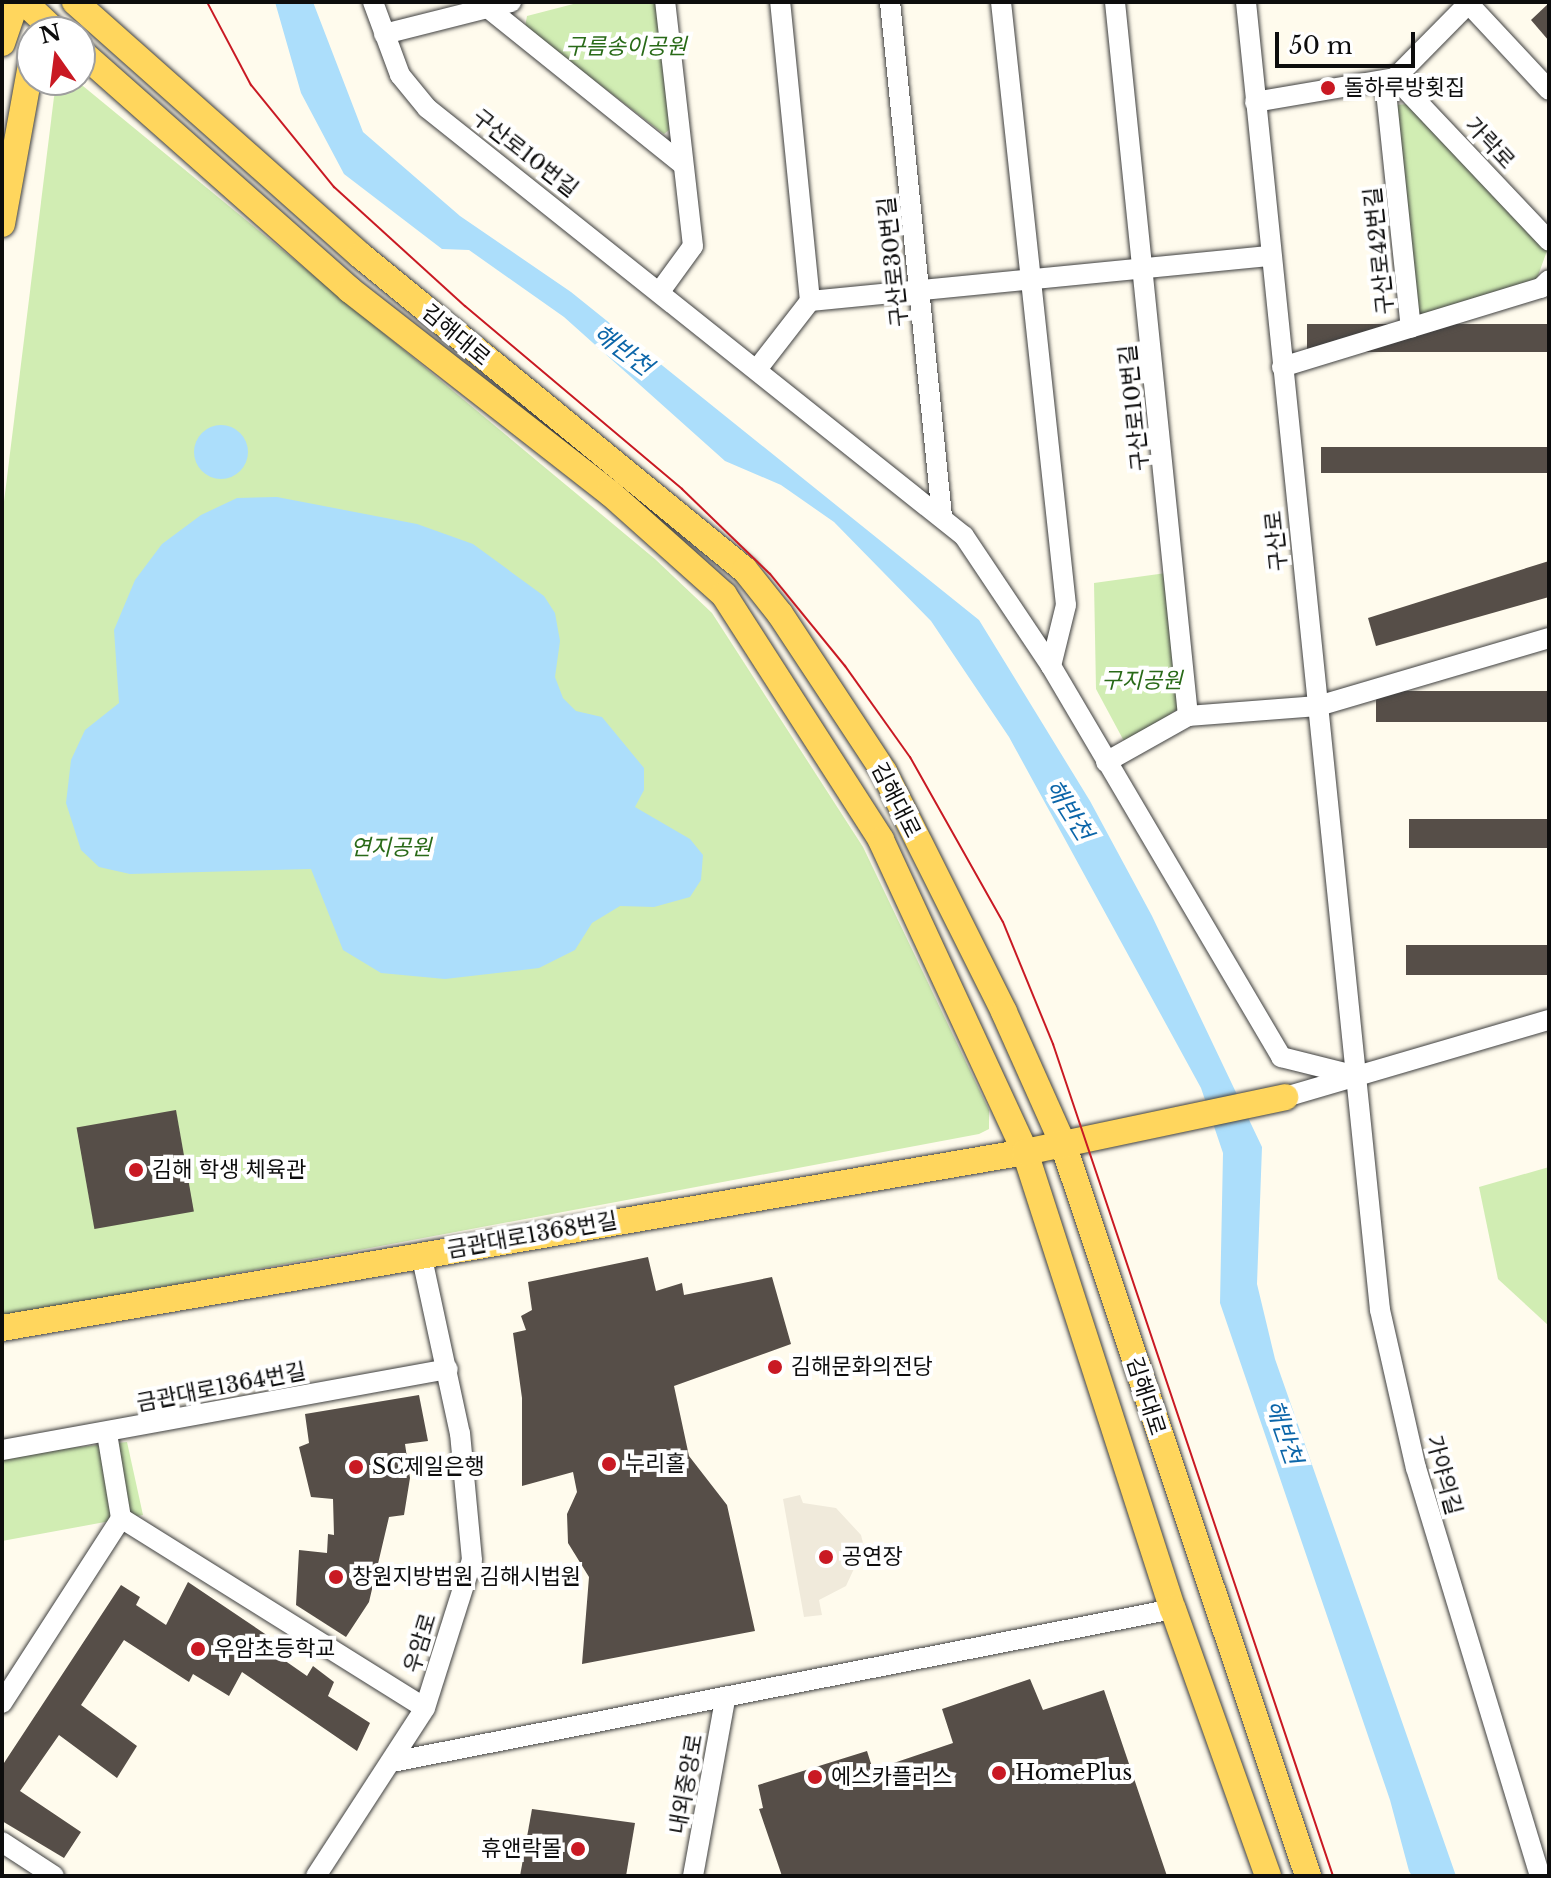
<!DOCTYPE html>
<meta charset="utf-8">
<style>
body{margin:0}
#map{position:relative;width:1551px;height:1878px;overflow:hidden;background:#fffbed;font-family:"Libre Baskerville","Noto Sans KR",serif}
div>[style]{position:absolute}
[style*='--x']{left:calc(var(--x)*1px);top:calc(var(--y)*1px);width:calc(var(--w)*1px);rotate:calc(var(--a)*1deg)}
.green>*{inset:0;background:#d1edb3}
.plaza>*{inset:0;background:#f0eadb}
.water>*{inset:0;background:#acdefb}
.round{border-radius:50%}
.building>*{inset:0;background:#564e48;transform-origin:0 0}
.roads{filter:drop-shadow(0 0 2px #404040) drop-shadow(0 0 2px #404040)}
.minor>*{height:20px;margin:-10px;padding:0 10px;transform-origin:10px;border-radius:10px;background:#fff}
.major>*{height:26px;margin:-13px;padding:0 13px;transform-origin:13px;border-radius:13px;background:#ffd65d}
.tram>*{height:2px;margin:-1px;padding:0 1px;transform-origin:1px;border-radius:1px;background:#c91923}
.dots>*{width:22px;height:22px;translate:-50% -50%;box-sizing:border-box;border:4px solid #fff;border-radius:50%}
span{translate:-50% -50%;white-space:nowrap;text-align:center;line-height:1.15;-webkit-text-stroke:8px #fff;paint-order:stroke}
.park-label{font-size:22px;color:#296a18;font-style:italic}
.poi-label{font-size:22px;color:#0d0d0d}
.left{translate:0 -50%;text-align:left}
.right{translate:-100% -50%;text-align:right}
.street-label{font-size:22px;color:#0d0d0d}
.water-label{font-size:24px;color:#0c66a9;font-style:italic}
.frame{position:absolute;inset:0;border:4px solid #0d0d0d;pointer-events:none}
.north{position:absolute;left:16px;top:16px;width:80px;height:80px;box-sizing:border-box;background:#fff;border:2px solid #9e9e9e;border-radius:50%;rotate:346deg;font-size:22px;font-weight:700;line-height:32px;text-align:center;color:#0d0d0d}
.north::after{content:'';display:block;margin:auto;width:28px;height:36px;background:#c91923;clip-path:polygon(50% 0,100% 100%,50% 72%,0 100%)}
.scale{position:absolute;left:1275px;top:32px;width:140px;height:36px;box-sizing:border-box;border:4px solid #0d0d0d;border-top:0;padding-left:10px;font-size:24px;line-height:28px;white-space:nowrap;color:#0d0d0d;-webkit-text-stroke:6px #fff;paint-order:stroke}
</style>
<div id="map">
<div class="green">
<i style="clip-path:polygon(581px 2px,668px 2px,674px 126px,664px 134px,525px 27px,527px 16px)"></i>
<i style="clip-path:polygon(71px 82px,83px 86px,399px 346px,655px 559px,712px 613px,863px 847px,989px 1110px,989px 1129px,979px 1134px,2px 1317px,2px 518px,54px 97px,57px 88px)"></i>
<i style="clip-path:polygon(1413px 104px,1548px 248px,1535px 284px,1417px 320px,1391px 105px)"></i>
<i style="clip-path:polygon(1166px 573px,1178px 709px,1125px 743px,1096px 689px,1094px 583px)"></i>
<i style="clip-path:polygon(1549px 1167px,1549px 1326px,1498px 1279px,1479px 1187px)"></i>
<i style="clip-path:polygon(127px 1442px,143px 1515px,2px 1541px,2px 1455px)"></i>
</div>
<div class="plaza">
<i style="clip-path:polygon(800px 1495px,803px 1503px,836px 1508px,861px 1535px,864px 1547px,846px 1586px,819px 1600px,822px 1615px,804px 1617px,783px 1499px)"></i>
</div>
<div class="water">
<i style="clip-path:polygon(275px 2px,313px 2px,363px 132px,460px 216px,571px 292px,979px 620px,1090px 801px,1152px 916px,1262px 1147px,1257px 1284px,1275px 1359px,1456px 1876px,1412px 1876px,1409px 1871px,1390px 1800px,1220px 1303px,1223px 1153px,1201px 1088px,1009px 737px,931px 621px,834px 522px,781px 485px,725px 461px,564px 317px,469px 250px,442px 249px,344px 174px,301px 93px)"></i>
<i class="round" style="left:194px;top:425px;width:54px;height:54px"></i>
<i style="clip-path:polygon(277px 497px,417px 524px,473px 544px,544px 596px,555px 613px,560px 641px,555px 677px,563px 698px,576px 711px,602px 717px,644px 768px,644px 790px,635px 807px,690px 839px,703px 855px,701px 880px,690px 897px,654px 907px,620px 906px,592px 923px,575px 950px,539px 968px,445px 979px,381px 973px,343px 950px,311px 869px,130px 874px,99px 867px,81px 850px,66px 803px,71px 760px,85px 730px,119px 703px,114px 630px,135px 580px,162px 544px,201px 515px,237px 498px)"></i>
</div>
<div class="building">
<i style="clip-path:polygon(1549px 3px,1549px 41px,1531px 20px)"></i>
<i style="left:1549px;top:324px;width:28px;height:242px;rotate:90deg"></i>
<i style="left:1549px;top:447px;width:26px;height:228px;rotate:90deg"></i>
<i style="clip-path:polygon(1549px 561px,1549px 597px,1376px 646px,1368px 618px)"></i>
<i style="left:1549px;top:691px;width:31px;height:173px;rotate:90deg"></i>
<i style="left:1549px;top:819px;width:29px;height:140px;rotate:90deg"></i>
<i style="left:1549px;top:945px;width:30px;height:143px;rotate:90deg"></i>
<i style="left:176px;top:1110px;width:103px;height:101px;rotate:80deg"></i>
<i style="clip-path:polygon(648px 1257px,656px 1291px,682px 1283px,684px 1295px,772px 1277px,791px 1344px,674px 1386px,689px 1456px,727px 1505px,755px 1631px,582px 1664px,589px 1577px,568px 1543px,567px 1514px,577px 1492px,573px 1472px,522px 1486px,522px 1398px,513px 1333px,526px 1330px,521px 1316px,532px 1310px,528px 1282px)"></i>
<i style="clip-path:polygon(419px 1395px,428px 1441px,405px 1444px,410px 1478px,404px 1515px,389px 1517px,369px 1602px,346px 1637px,296px 1605px,299px 1550px,327px 1553px,328px 1534px,334px 1535px,333px 1499px,311px 1497px,299px 1447px,309px 1443px,305px 1414px)"></i>
<i style="clip-path:polygon(188px 1582px,277px 1642px,271px 1651px,307px 1676px,313px 1666px,334px 1682px,328px 1696px,370px 1723px,357px 1751px,242px 1672px,229px 1696px,193px 1674px,189px 1682px,124px 1640px,81px 1705px,137px 1746px,117px 1778px,59px 1735px,20px 1791px,81px 1832px,64px 1858px,2px 1821px,2px 1766px,121px 1585px,140px 1597px,136px 1605px,166px 1625px)"></i>
<i style="clip-path:polygon(1030px 1679px,1043px 1710px,1104px 1690px,1167px 1876px,782px 1876px,759px 1809px,763px 1808px,758px 1785px,867px 1751px,873px 1770px,953px 1743px,942px 1709px)"></i>
<i style="clip-path:polygon(532px 1809px,635px 1823px,626px 1876px,520px 1876px)"></i>
</div>
<div class="roads">
<div class="minor">
<i style="--x:373;--y:2;--w:78;--a:69.7"></i>
<i style="--x:400;--y:75;--w:43;--a:50.7"></i>
<i style="--x:427;--y:108;--w:687;--a:38.56"></i>
<i style="--x:964;--y:536;--w:156;--a:56.2"></i>
<i style="--x:1051;--y:666;--w:454;--a:59.5"></i>
<i style="--x:1281;--y:1057;--w:78;--a:14"></i>
<i style="--x:890;--y:2;--w:518;--a:84.23"></i>
<i style="--x:1001;--y:2;--w:606;--a:83.85"></i>
<i style="--x:1066;--y:605;--w:63;--a:103.8"></i>
<i style="--x:1115;--y:2;--w:718;--a:84.16"></i>
<i style="--x:1246;--y:2;--w:1315;--a:84.15"></i>
<i style="--x:1380;--y:1310;--w:162;--a:77.2"></i>
<i style="--x:1416;--y:1468;--w:426;--a:73.1"></i>
<i style="--x:1467;--y:2;--w:120;--a:47"></i>
<i style="--x:488;--y:8;--w:249;--a:38.8"></i>
<i style="--x:384;--y:34;--w:131;--a:-14.1"></i>
<i style="--x:1395;--y:78;--w:224;--a:46.6"></i>
<i style="--x:1385;--y:82;--w:247;--a:84"></i>
<i style="--x:1255;--y:102;--w:142;--a:-9.7"></i>
<i style="--x:1395;--y:78;--w:107;--a:-45.4"></i>
<i style="--x:661;--y:290;--w:54;--a:-54"></i>
<i style="--x:693;--y:246;--w:246;--a:-96.5"></i>
<i style="--x:810;--y:301;--w:461;--a:-5.6"></i>
<i style="--x:1282;--y:367;--w:271;--a:-17"></i>
<i style="--x:1541;--y:288;--w:11;--a:-45"></i>
<i style="--x:758;--y:368;--w:85;--a:-52.2"></i>
<i style="--x:810;--y:301;--w:301;--a:-95.7"></i>
<i style="--x:1106;--y:762;--w:94;--a:-29.3"></i>
<i style="--x:1188;--y:716;--w:130;--a:-4.4"></i>
<i style="--x:1318;--y:706;--w:241;--a:-16.4"></i>
<i style="--x:1285;--y:1097;--w:275;--a:-16.3"></i>
<i style="--x:2;--y:1450;--w:453;--a:-10.3"></i>
<i style="--x:121;--y:1518;--w:358;--a:32"></i>
<i style="--x:2;--y:1703;--w:220;--a:-57.2"></i>
<i style="--x:121;--y:1518;--w:86;--a:-99.4"></i>
<i style="--x:392;--y:1762;--w:796;--a:-11.08"></i>
<i style="--x:2;--y:1842;--w:62;--a:33.2"></i>
<i style="--x:316;--y:1876;--w:200;--a:-57"></i>
<i style="--x:425;--y:1708;--w:155;--a:-72.4"></i>
<i style="--x:472;--y:1560;--w:127;--a:-95.4"></i>
<i style="--x:460;--y:1434;--w:184;--a:-102.2"></i>
<i style="--x:693;--y:1876;--w:179;--a:-79.7"></i>
</div>
<div class="major">
<i style="--x:24;--y:2;--w:44;--a:43.2"></i>
<i style="--x:75;--y:2;--w:381;--a:41.6"></i>
<i style="--x:360;--y:255;--w:497;--a:39.3"></i>
<i style="--x:745;--y:570;--w:56;--a:51.5"></i>
<i style="--x:780;--y:614;--w:189;--a:56.6"></i>
<i style="--x:884;--y:772;--w:268;--a:63.4"></i>
<i style="--x:1004;--y:1012;--w:145;--a:65.9"></i>
<i style="--x:1063;--y:1144;--w:772;--a:71.49"></i>
<i style="--x:2;--y:43;--w:43;--a:-71.1"></i>
<i style="--x:80;--y:51;--w:361;--a:41.5"></i>
<i style="--x:350;--y:290;--w:330;--a:38"></i>
<i style="--x:610;--y:493;--w:153;--a:41.8"></i>
<i style="--x:724;--y:595;--w:291;--a:57.3"></i>
<i style="--x:881;--y:840;--w:344;--a:65.2"></i>
<i style="--x:1025;--y:1152;--w:480;--a:72.1"></i>
<i style="--x:1173;--y:1609;--w:283;--a:70.4"></i>
<i style="--x:2;--y:224;--w:168;--a:-79.7"></i>
<i style="--x:2;--y:1328;--w:1038;--a:-9.76"></i>
<i style="--x:1025;--y:1152;--w:266;--a:-11.9"></i>
</div>
</div>
<div class="tram">
<i style="--x:207;--y:2;--w:94;--a:62.1"></i>
<i style="--x:251;--y:85;--w:132;--a:50.9"></i>
<i style="--x:334;--y:187;--w:177;--a:42.3"></i>
<i style="--x:465;--y:306;--w:284;--a:40.1"></i>
<i style="--x:682;--y:489;--w:122;--a:44"></i>
<i style="--x:770;--y:574;--w:119;--a:50.8"></i>
<i style="--x:845;--y:666;--w:112;--a:54.5"></i>
<i style="--x:910;--y:757;--w:189;--a:60.6"></i>
<i style="--x:1003;--y:922;--w:132;--a:67.7"></i>
<i style="--x:1053;--y:1044;--w:878;--a:71.4"></i>
</div>
<div class="dots">
<i style="left:1328px;top:88px;background:#c91923"></i>
<i style="left:136px;top:1170px;background:#c91923"></i>
<i style="left:775px;top:1367px;background:#c91923"></i>
<i style="left:609px;top:1464px;background:#c91923"></i>
<i style="left:356px;top:1467px;background:#c91923"></i>
<i style="left:826px;top:1557px;background:#c91923"></i>
<i style="left:336px;top:1577px;background:#c91923"></i>
<i style="left:198px;top:1649px;background:#c91923"></i>
<i style="left:999px;top:1773px;background:#c91923"></i>
<i style="left:815px;top:1777px;background:#c91923"></i>
<i style="left:578px;top:1849px;background:#c91923"></i>
</div>
<div class="park-label">
<span style="left:626px;top:47px">구름송이공원</span>
<span style="left:1142px;top:681px">구지공원</span>
<span style="left:391px;top:848px">연지공원</span>
</div>
<div class="poi-label">
<span class="left" style="left:1344px;top:88px">돌하루방횟집</span>
<span class="left" style="left:152px;top:1170px">김해 학생 체육관</span>
<span class="left" style="left:791px;top:1367px">김해문화의전당</span>
<span class="left" style="left:625px;top:1464px">누리홀</span>
<span class="left" style="left:372px;top:1467px">SC제일은행</span>
<span class="left" style="left:842px;top:1557px">공연장</span>
<span class="left" style="left:352px;top:1577px">창원지방법원 김해시법원</span>
<span class="left" style="left:214px;top:1649px">우암초등학교</span>
<span class="left" style="left:1015px;top:1773px">HomePlus</span>
<span class="left" style="left:831px;top:1777px">에스카플러스</span>
<span class="right" style="left:562px;top:1849px">휴앤락몰</span>
</div>
<div class="street-label">
<span style="left:1490px;top:143px;rotate:47deg">가락로</span>
<span style="left:525px;top:153px;rotate:38deg">구산로10번길</span>
<span style="left:1379px;top:251px;rotate:-96deg">구산로42번길</span>
<span style="left:893px;top:262px;rotate:-96deg">구산로30번길</span>
<span style="left:456px;top:335px;rotate:40deg">김해대로</span>
<span style="left:1134px;top:408px;rotate:-96deg">구산로10번길</span>
<span style="left:1276px;top:541px;rotate:-96deg">구산로</span>
<span style="left:896px;top:800px;rotate:63deg">김해대로</span>
<span style="left:532px;top:1235px;rotate:-10deg">금관대로1368번길</span>
<span style="left:221px;top:1387px;rotate:-11deg">금관대로1364번길</span>
<span style="left:1146px;top:1396px;rotate:72deg">김해대로</span>
<span style="left:1444px;top:1475px;rotate:75deg">가야의길</span>
<span style="left:420px;top:1643px;rotate:-73deg">우암로</span>
<span style="left:686px;top:1784px;rotate:-80deg">내외중앙로</span>
</div>
<div class="water-label">
<span style="left:623px;top:350px;rotate:37deg">해반천</span>
<span style="left:1069px;top:810px;rotate:58deg">해반천</span>
<span style="left:1284px;top:1432px;rotate:71deg">해반천</span>
</div>
<div class="frame"></div>
<div class="north">N</div>
<div class="scale">50 m</div>
</div>
